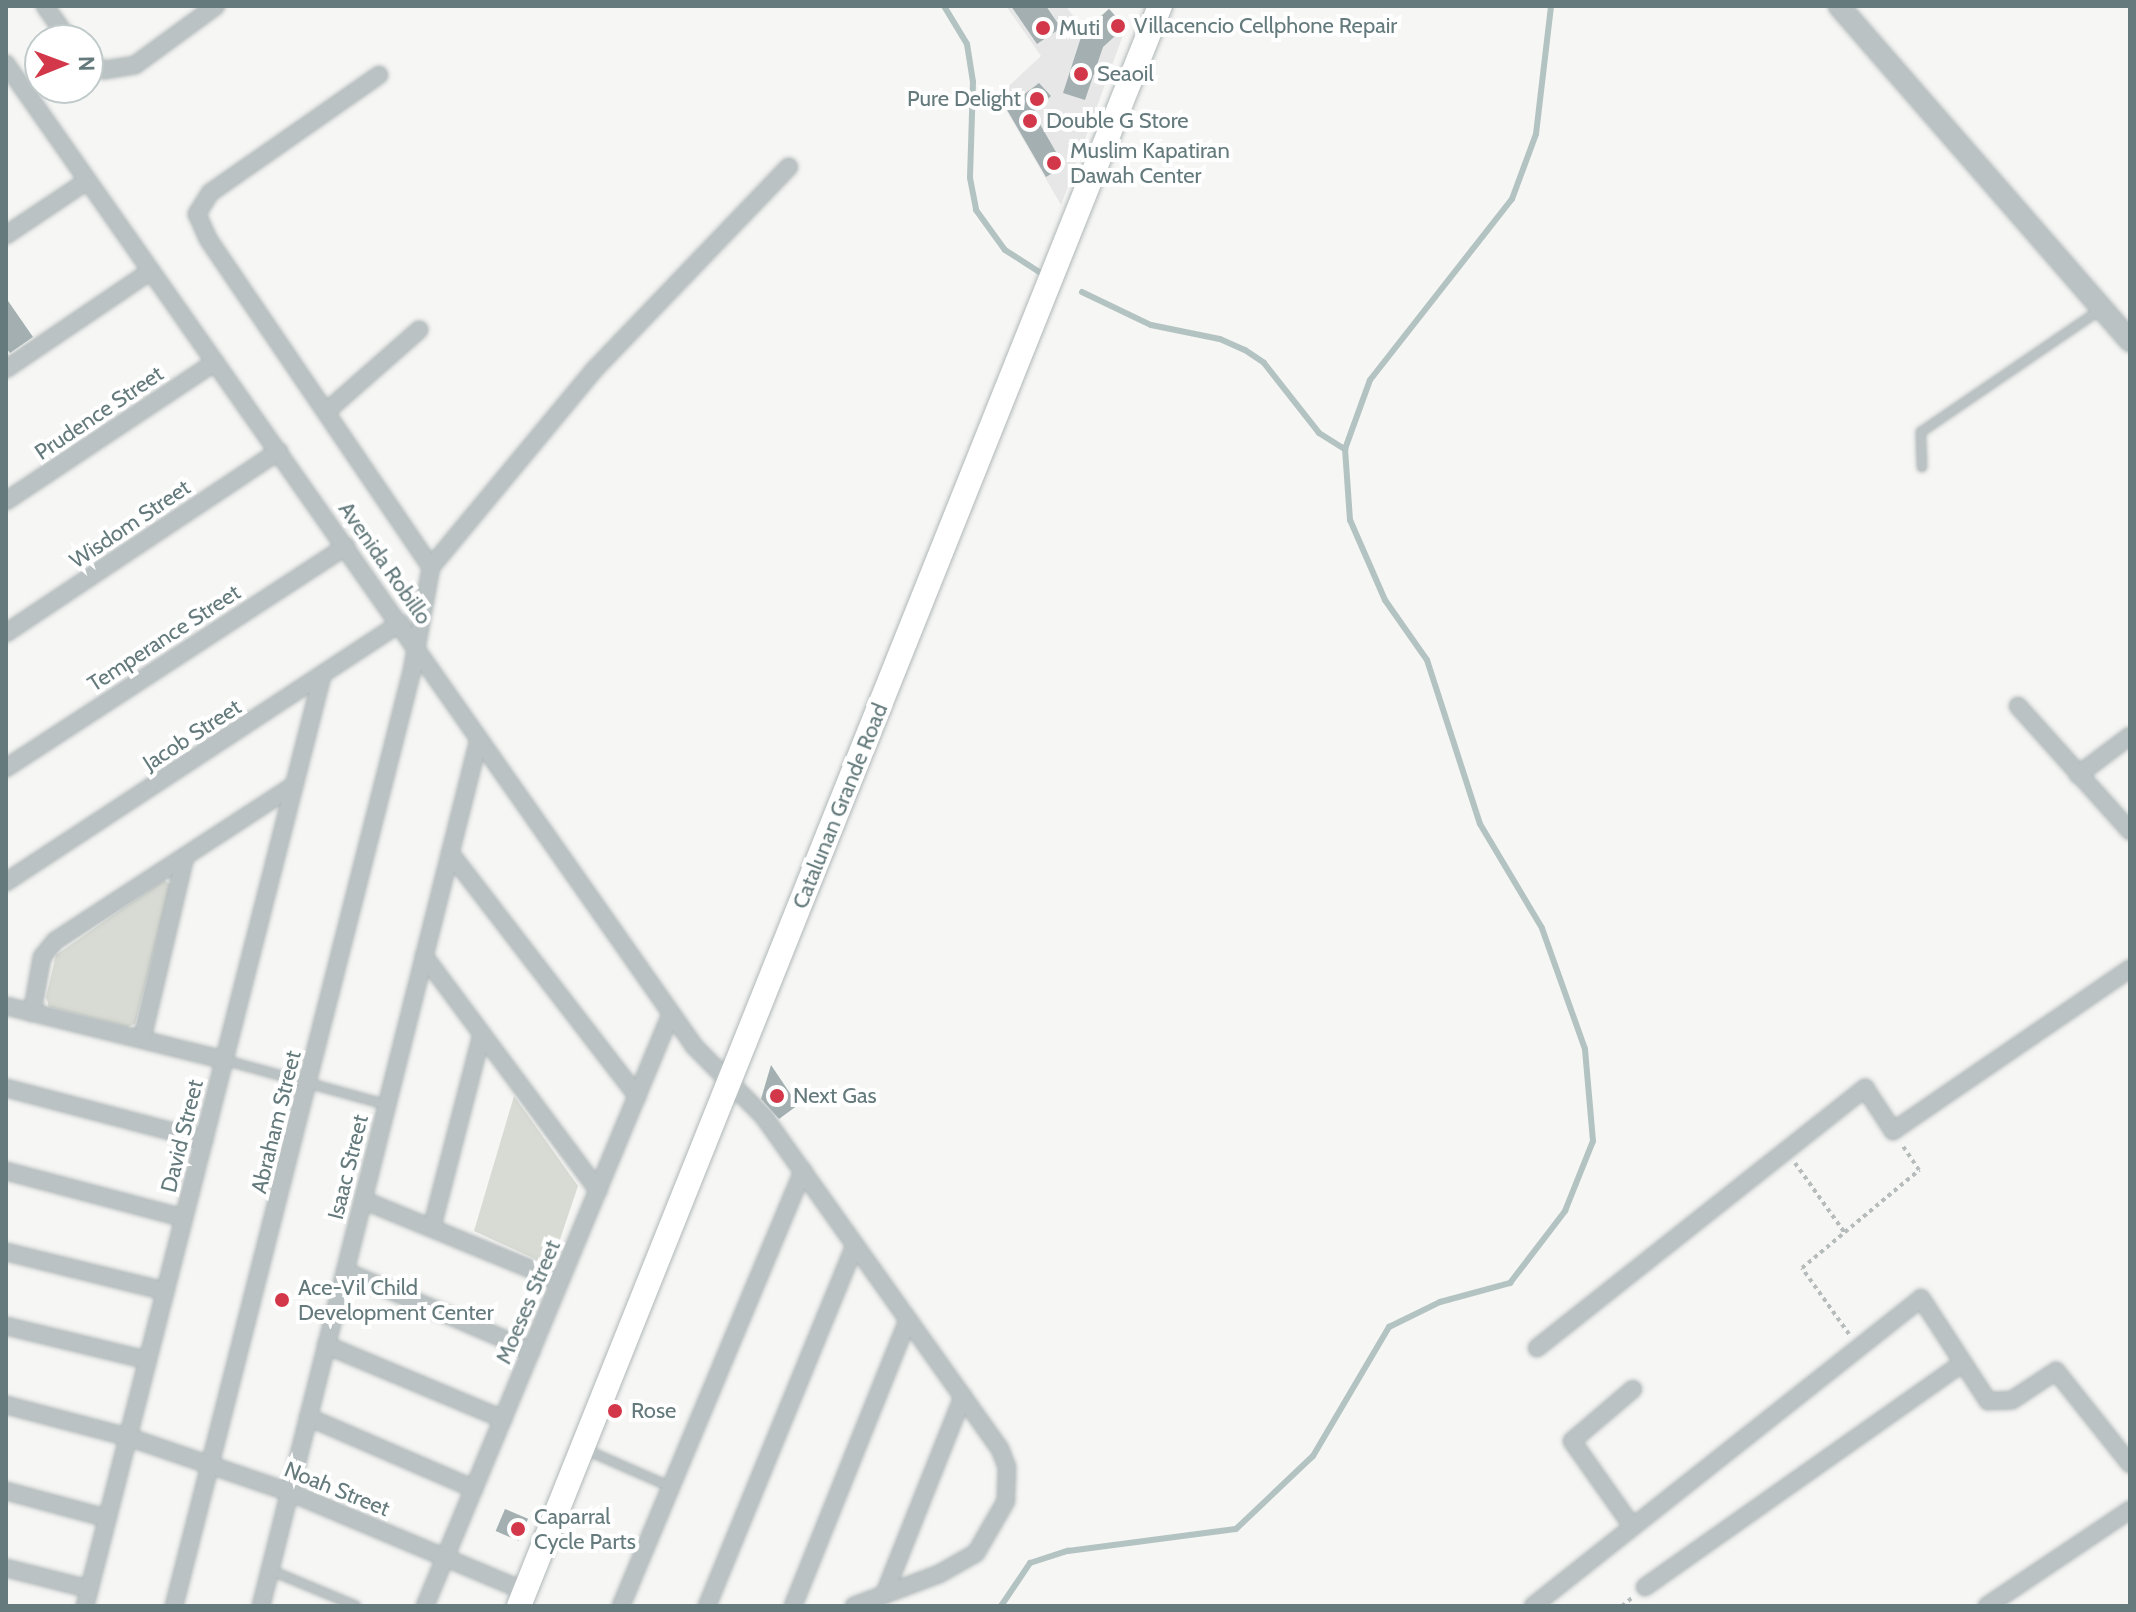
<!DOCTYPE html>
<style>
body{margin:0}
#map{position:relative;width:2136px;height:1612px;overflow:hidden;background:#f6f6f4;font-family:Cabin,sans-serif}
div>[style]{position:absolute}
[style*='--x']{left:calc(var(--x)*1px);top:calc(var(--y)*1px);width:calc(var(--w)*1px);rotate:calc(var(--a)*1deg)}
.built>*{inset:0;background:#e7e7e7}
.green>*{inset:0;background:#d8dbd3}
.stream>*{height:6px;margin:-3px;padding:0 3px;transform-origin:3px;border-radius:3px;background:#b3c3c2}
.building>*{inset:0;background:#a3afb0;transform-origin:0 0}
.path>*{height:4px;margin-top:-2px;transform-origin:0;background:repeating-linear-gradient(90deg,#b6bbbc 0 4px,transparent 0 8px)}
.roads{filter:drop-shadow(0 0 2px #afb7b8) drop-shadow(0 0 2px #afb7b8)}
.service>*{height:8px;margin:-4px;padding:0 4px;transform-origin:4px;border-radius:4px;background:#bbc2c3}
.minor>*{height:16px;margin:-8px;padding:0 8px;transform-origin:8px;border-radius:8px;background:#bbc2c3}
.tertiary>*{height:20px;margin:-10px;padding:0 10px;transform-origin:10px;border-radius:10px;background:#bbc2c3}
.primary>*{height:24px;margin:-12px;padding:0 12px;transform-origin:12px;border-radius:12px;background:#fff}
.dots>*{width:22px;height:22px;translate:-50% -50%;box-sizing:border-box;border:4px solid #fff;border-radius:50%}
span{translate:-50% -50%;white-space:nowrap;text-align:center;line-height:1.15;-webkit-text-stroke:8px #fff;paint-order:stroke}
.poi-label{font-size:22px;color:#647a7c}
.left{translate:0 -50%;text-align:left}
.right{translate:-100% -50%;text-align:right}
.street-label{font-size:22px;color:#647a7c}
.frame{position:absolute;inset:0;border:8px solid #647a7c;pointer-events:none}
.north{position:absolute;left:24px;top:24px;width:80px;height:80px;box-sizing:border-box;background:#fff;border:2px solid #c1cacb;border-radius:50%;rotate:89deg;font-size:22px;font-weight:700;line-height:32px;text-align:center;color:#647a7c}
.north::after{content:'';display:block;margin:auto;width:28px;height:36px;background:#d23849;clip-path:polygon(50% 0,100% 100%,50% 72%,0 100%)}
</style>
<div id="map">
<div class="built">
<i style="clip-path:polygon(1006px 6px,1066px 6px,1084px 31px,1109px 8px,1126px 27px,1061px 205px,998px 96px,1041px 56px)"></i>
</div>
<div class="green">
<i style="clip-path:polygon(164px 880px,171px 885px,135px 1024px,127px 1027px,49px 1007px,46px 997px,56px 955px)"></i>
<i style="clip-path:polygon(514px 1096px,578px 1186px,553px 1260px,546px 1264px,474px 1231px)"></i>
</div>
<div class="stream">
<i style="--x:944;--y:6;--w:44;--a:58.8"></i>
<i style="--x:967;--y:44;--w:38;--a:81"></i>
<i style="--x:973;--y:82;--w:96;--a:91.8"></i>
<i style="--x:970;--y:178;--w:33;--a:79"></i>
<i style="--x:976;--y:210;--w:49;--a:54.1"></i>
<i style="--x:1005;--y:250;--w:43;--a:32.6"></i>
<i style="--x:1082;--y:292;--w:76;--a:25.6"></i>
<i style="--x:1151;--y:325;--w:70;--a:11.5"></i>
<i style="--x:1220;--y:339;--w:27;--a:24"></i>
<i style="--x:1245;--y:350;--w:23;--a:34"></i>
<i style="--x:1264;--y:363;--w:89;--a:51.8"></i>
<i style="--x:1319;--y:433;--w:31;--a:32"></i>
<i style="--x:1001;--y:1606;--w:52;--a:-56"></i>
<i style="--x:1030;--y:1563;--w:40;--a:-18"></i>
<i style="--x:1068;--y:1551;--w:169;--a:-7.5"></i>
<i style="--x:1236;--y:1529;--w:106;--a:-43.5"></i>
<i style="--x:1313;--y:1456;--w:150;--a:-59.5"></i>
<i style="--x:1389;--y:1327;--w:57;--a:-26.1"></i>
<i style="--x:1440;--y:1302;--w:73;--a:-15.2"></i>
<i style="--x:1510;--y:1283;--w:91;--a:-52.6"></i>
<i style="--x:1565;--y:1211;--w:75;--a:-68.2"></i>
<i style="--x:1593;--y:1141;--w:92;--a:-95"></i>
<i style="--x:1585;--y:1049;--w:128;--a:-109.6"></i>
<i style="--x:1542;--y:928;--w:121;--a:-120.8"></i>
<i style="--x:1480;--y:824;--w:172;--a:-107.9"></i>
<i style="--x:1427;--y:660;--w:73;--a:-125"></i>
<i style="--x:1385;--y:600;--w:87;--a:-113.6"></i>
<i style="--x:1350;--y:520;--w:71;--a:-94"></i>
<i style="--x:1345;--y:449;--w:73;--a:-70.1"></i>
<i style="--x:1370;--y:380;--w:230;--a:-51.9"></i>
<i style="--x:1512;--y:199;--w:69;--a:-69.7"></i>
<i style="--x:1536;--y:134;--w:129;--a:-83.3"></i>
</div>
<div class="building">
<i style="clip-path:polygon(1011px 6px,1046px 6px,1061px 28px,1037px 44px)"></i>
<i style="clip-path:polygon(1109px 9px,1125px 27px,1103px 47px,1085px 100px,1063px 93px,1082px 34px)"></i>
<i style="clip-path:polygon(1039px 83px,1051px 96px,1033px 112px,1064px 166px,1046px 177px,1006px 108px)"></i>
<i style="clip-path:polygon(6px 298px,33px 337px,10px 353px,6px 348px)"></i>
<i style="clip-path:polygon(771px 1065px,798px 1105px,779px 1119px,761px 1099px)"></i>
<i style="left:505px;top:1509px;width:25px;height:24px;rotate:23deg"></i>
</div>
<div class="path">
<i style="--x:1795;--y:1163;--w:86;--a:54.5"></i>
<i style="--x:1849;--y:1334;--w:81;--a:-125.5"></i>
<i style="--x:1802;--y:1268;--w:153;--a:-39.9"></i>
<i style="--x:1919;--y:1170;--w:29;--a:-124"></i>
<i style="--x:1622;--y:1606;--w:13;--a:-39"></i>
</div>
<div class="roads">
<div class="service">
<i style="--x:1922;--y:467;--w:35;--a:-92"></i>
<i style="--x:1921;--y:432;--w:217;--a:-34.3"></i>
<i style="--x:224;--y:1060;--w:169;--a:15.4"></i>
<i style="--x:584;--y:1449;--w:95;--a:23.6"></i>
<i style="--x:270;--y:1570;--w:93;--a:22.7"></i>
</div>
<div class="minor">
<i style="--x:45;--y:6;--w:42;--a:54.8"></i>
<i style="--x:88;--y:62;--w:18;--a:27"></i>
<i style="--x:104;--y:70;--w:31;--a:-9"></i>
<i style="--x:135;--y:65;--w:100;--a:-36.1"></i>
<i style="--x:6;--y:64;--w:1199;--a:54.98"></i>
<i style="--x:694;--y:1046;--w:100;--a:45.4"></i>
<i style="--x:764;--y:1117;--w:407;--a:54.6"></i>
<i style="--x:1000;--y:1449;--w:19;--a:69"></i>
<i style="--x:1007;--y:1467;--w:34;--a:92"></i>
<i style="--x:1006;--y:1501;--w:60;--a:120"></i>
<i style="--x:976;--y:1553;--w:43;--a:150.4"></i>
<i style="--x:939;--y:1574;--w:91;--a:159.4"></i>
<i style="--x:379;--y:75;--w:206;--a:145.1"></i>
<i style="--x:210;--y:193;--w:25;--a:122"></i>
<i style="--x:197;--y:214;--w:27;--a:66"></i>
<i style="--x:208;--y:239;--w:397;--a:55.8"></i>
<i style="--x:6;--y:235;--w:97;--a:-33.7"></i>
<i style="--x:6;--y:369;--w:175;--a:-34.1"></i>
<i style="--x:327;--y:411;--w:123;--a:-41.4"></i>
<i style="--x:6;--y:501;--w:251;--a:-33.6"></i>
<i style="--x:6;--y:633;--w:328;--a:-33.7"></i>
<i style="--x:2018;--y:706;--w:168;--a:48.1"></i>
<i style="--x:6;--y:768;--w:406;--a:-33.1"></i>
<i style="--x:2078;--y:775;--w:65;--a:-36.9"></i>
<i style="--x:450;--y:853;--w:307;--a:52.4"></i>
<i style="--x:6;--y:882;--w:472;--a:-33.3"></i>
<i style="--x:424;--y:956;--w:292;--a:53.4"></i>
<i style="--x:6;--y:1006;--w:225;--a:13.9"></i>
<i style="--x:32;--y:1013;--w:57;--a:-79.9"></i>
<i style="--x:42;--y:957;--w:21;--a:-51"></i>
<i style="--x:55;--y:941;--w:285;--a:-33.1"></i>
<i style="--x:142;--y:1039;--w:187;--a:-76.7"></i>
<i style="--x:6;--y:1088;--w:205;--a:14.7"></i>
<i style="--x:6;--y:1171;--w:184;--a:14.8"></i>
<i style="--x:363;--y:1200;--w:213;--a:22.4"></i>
<i style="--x:432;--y:1227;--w:199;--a:-75.5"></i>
<i style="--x:6;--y:1252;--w:164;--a:13.8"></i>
<i style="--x:345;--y:1271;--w:203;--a:23.2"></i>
<i style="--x:6;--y:1326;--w:145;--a:13.6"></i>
<i style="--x:326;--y:1345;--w:192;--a:22.7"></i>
<i style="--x:1537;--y:1348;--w:419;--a:-38.4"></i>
<i style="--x:1865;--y:1088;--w:51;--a:56.9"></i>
<i style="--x:1893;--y:1131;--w:287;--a:-34.4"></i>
<i style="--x:6;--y:1405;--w:126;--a:14.7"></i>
<i style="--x:128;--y:1437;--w:170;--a:18.9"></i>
<i style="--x:289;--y:1492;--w:256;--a:22.8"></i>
<i style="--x:308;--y:1417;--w:181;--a:23.4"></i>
<i style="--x:6;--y:1491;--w:105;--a:15"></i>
<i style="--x:1632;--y:1526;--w:104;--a:-125.2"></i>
<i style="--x:1572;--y:1441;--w:80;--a:-40.4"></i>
<i style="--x:6;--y:1568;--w:86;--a:14.2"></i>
<i style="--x:1645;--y:1587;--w:387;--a:-35.2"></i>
<i style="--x:884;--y:1595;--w:214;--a:-68.3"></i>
<i style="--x:85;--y:1606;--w:960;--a:-75.7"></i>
<i style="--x:174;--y:1606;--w:965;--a:-75.72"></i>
<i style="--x:412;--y:671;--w:106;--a:-79.6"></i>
<i style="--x:431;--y:567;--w:257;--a:-50.4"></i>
<i style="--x:595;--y:369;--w:280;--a:-46.2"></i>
<i style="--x:261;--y:1606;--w:894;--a:-75.89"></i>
<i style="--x:425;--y:1606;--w:641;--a:-67.44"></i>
<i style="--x:621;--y:1606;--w:472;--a:-67.3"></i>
<i style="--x:707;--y:1606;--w:389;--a:-67.7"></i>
<i style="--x:793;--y:1606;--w:308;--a:-68.1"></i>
<i style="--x:1533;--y:1606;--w:495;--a:-38.4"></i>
<i style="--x:1921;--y:1298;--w:123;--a:57"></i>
<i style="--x:1988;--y:1401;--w:24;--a:-2"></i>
<i style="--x:2012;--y:1400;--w:53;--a:-33.4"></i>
<i style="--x:2056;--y:1371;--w:119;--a:51.5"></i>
<i style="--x:1987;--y:1606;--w:172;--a:-33.9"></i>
</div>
<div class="tertiary">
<i style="--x:1839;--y:6;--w:444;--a:49"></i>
</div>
<div class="primary">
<i style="--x:519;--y:1606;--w:1724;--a:-68.17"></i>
</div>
</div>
<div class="dots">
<i style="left:1118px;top:26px;background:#d23849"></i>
<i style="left:1043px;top:28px;background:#d23849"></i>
<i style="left:1081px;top:74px;background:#d23849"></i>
<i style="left:1037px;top:99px;background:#d23849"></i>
<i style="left:1030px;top:121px;background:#d23849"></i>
<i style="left:1054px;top:163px;background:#d23849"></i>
<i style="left:777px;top:1096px;background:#d23849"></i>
<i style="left:282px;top:1300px;background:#d23849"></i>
<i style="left:615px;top:1411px;background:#d23849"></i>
<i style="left:518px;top:1529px;background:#d23849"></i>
</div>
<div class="poi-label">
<span class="left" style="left:1134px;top:26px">Villacencio Cellphone Repair</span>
<span class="left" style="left:1059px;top:28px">Muti</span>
<span class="left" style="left:1097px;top:74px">Seaoil</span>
<span class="right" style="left:1021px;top:99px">Pure Delight</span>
<span class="left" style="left:1046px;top:121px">Double G Store</span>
<span class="left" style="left:1070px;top:163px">Muslim Kapatiran<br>Dawah Center</span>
<span class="left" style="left:793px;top:1096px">Next Gas</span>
<span class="left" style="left:298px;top:1300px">Ace-Vil Child<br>Development Center</span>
<span class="left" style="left:631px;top:1411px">Rose</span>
<span class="left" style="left:534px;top:1529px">Caparral<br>Cycle Parts</span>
</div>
<div class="street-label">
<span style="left:99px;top:413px;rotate:-34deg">Prudence Street</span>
<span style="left:130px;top:524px;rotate:-34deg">Wisdom Street</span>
<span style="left:385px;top:563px;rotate:55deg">Avenida Robillo</span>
<span style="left:164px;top:638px;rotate:-33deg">Temperance Street</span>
<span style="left:192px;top:735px;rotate:-33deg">Jacob Street</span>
<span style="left:840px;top:806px;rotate:-68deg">Catalunan Grande Road</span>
<span style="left:276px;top:1122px;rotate:-76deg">Abraham Street</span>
<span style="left:182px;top:1136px;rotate:-76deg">David Street</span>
<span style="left:348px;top:1167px;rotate:-76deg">Isaac Street</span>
<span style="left:528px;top:1302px;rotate:-67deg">Moeses Street</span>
<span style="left:337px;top:1489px;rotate:22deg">Noah Street</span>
</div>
<div class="frame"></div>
<div class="north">N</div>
</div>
